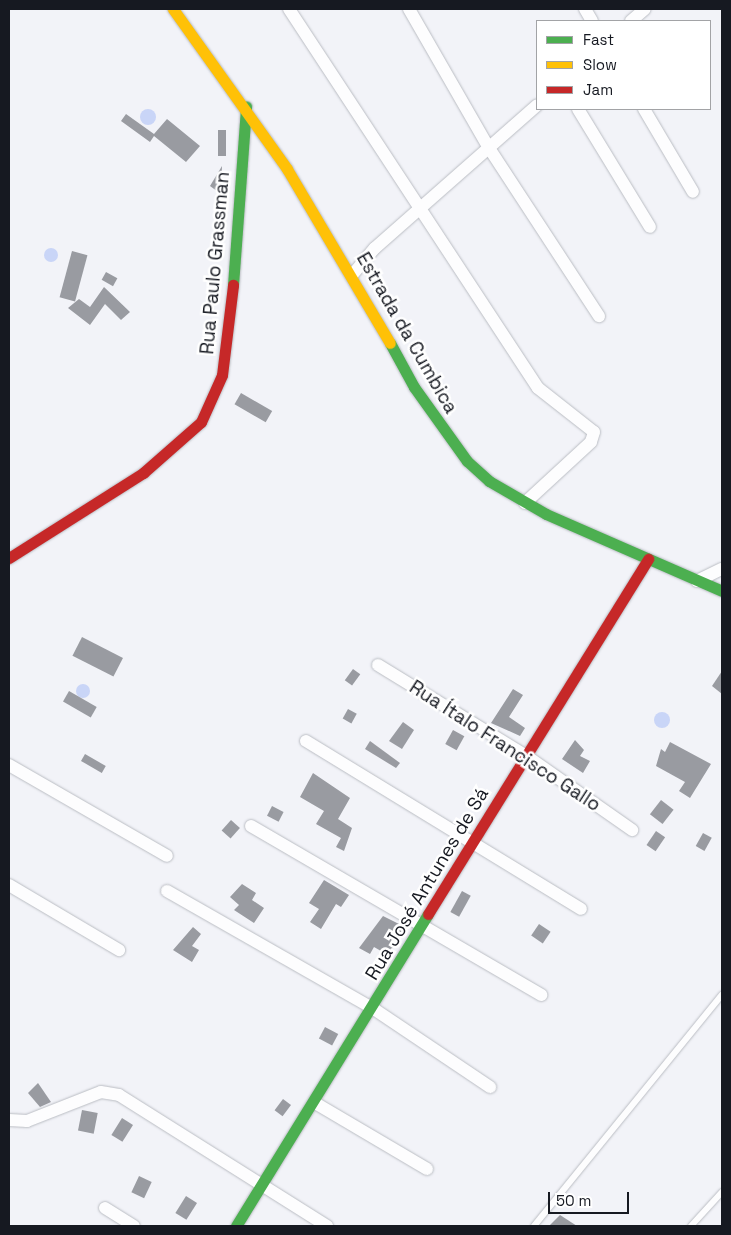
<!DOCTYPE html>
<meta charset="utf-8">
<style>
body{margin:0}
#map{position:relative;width:731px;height:1235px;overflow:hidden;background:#f2f3f8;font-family:"Space Grotesk",sans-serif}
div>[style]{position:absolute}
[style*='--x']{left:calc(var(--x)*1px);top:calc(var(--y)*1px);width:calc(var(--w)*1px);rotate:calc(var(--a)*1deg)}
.water>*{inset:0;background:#c9d5f7}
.round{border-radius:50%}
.building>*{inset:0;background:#999ba1;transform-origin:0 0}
.roads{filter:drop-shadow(0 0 1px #babdc3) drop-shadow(0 0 1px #babdc3)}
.lane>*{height:6px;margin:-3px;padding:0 3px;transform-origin:3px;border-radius:3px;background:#fdfdfe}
.street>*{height:12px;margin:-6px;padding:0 6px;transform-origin:6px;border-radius:6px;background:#fdfdfe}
.fast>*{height:11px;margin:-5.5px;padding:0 5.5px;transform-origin:5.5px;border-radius:5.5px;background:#4caf50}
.slow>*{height:11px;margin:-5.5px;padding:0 5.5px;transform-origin:5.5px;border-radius:5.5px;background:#ffc107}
.jam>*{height:11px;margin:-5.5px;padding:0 5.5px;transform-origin:5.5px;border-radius:5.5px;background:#c62828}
span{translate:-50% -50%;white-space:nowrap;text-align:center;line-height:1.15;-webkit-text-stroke:5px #fff;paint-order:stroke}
.street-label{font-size:19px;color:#161921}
.frame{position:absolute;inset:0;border:10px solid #161921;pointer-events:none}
.legend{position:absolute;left:536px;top:20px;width:175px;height:90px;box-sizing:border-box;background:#fff;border:1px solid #a2a3a6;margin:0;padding:6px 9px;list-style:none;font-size:15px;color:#161921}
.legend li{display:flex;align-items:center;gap:10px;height:25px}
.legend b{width:25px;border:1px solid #a2a3a6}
.scale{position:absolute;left:548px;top:1192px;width:81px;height:22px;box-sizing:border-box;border:2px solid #161921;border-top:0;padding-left:6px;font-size:15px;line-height:18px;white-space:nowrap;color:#161921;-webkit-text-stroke:4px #fff;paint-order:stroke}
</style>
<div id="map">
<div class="water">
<i class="round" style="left:140px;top:109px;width:16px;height:16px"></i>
<i class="round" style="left:44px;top:248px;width:14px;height:14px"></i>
<i class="round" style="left:76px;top:684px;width:14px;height:14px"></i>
<i class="round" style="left:654px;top:712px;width:16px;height:16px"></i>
</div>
<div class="building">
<i style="clip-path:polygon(126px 114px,154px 134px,167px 119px,200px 146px,186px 162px,154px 136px,150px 142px,121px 121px)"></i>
<i style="left:218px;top:130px;width:8px;height:26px"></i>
<i style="clip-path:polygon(222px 166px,221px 194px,210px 186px)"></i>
<i style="left:72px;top:251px;width:16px;height:48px;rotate:15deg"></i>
<i style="left:106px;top:272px;width:13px;height:9px;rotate:29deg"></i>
<i style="clip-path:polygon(104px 287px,130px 312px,121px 320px,105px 304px,90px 325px,68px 308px,79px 299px,90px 307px)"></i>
<i style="left:241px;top:393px;width:36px;height:13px;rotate:30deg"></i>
<i style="left:82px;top:637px;width:46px;height:21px;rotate:27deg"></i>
<i style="left:353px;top:669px;width:9px;height:14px;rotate:36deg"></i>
<i style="clip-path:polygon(722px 671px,722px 694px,712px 686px)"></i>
<i style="clip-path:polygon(513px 689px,523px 695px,509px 717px,525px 728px,520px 736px,491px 723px)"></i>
<i style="left:69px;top:691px;width:32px;height:12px;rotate:30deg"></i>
<i style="left:348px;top:709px;width:10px;height:11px;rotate:29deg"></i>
<i style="clip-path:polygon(403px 722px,414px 730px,402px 749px,389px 741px)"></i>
<i style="left:453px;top:730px;width:13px;height:16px;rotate:29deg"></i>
<i style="clip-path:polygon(575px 740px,584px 750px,580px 756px,590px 761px,583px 773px,562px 759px)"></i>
<i style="clip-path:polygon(370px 741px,400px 763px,396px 768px,365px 749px)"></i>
<i style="clip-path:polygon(670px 742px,711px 764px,690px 798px,679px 791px,685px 782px,656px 766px,661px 749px,665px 752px)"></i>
<i style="left:85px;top:754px;width:24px;height:8px;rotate:30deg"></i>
<i style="clip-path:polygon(313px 773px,350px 798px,338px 819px,352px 828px,344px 851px,336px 847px,341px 838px,316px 824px,324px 811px,300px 797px)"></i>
<i style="left:661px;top:800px;width:16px;height:18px;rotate:38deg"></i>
<i style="left:272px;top:806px;width:13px;height:11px;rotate:27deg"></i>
<i style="left:231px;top:820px;width:12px;height:14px;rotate:42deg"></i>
<i style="left:656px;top:831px;width:11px;height:17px;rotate:34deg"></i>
<i style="left:703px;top:833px;width:10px;height:15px;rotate:29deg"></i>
<i style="clip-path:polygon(324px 880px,349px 895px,341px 907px,336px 904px,321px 929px,310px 922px,319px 909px,309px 903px)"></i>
<i style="clip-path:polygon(242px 884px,256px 893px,252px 900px,264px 908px,254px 923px,234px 910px,239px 905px,230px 897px)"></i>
<i style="left:462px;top:891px;width:10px;height:24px;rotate:29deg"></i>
<i style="clip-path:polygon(383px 916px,405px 927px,388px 955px,374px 947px,370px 954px,359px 948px)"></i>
<i style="left:539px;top:924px;width:14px;height:14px;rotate:34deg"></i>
<i style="clip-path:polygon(193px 927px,201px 934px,192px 946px,199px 950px,192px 962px,173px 950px)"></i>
<i style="left:325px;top:1027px;width:15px;height:13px;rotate:28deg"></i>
<i style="clip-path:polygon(38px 1083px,51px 1102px,40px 1107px,28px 1093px)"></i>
<i style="left:283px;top:1099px;width:10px;height:14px;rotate:37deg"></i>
<i style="left:82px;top:1110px;width:16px;height:21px;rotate:11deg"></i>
<i style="left:122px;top:1118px;width:13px;height:20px;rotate:32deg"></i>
<i style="left:139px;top:1176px;width:14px;height:18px;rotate:25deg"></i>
<i style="left:186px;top:1196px;width:13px;height:20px;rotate:32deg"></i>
<i style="clip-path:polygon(560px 1215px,577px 1226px,549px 1226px)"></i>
</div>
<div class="roads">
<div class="lane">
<i style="--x:534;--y:1226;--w:298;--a:-50.9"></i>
<i style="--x:691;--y:1226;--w:46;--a:-47.6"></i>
</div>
<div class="street">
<i style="--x:289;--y:9;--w:453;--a:56.7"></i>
<i style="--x:538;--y:388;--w:71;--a:38.2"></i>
<i style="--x:594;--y:432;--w:10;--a:107"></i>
<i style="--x:591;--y:442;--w:90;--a:137.3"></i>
<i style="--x:409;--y:9;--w:160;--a:60.1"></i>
<i style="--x:489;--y:148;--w:201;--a:56.8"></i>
<i style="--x:585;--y:9;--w:14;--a:60"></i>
<i style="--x:631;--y:21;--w:18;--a:-41"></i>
<i style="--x:578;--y:109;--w:138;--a:58.6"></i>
<i style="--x:644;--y:109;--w:96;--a:59.4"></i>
<i style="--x:353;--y:274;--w:34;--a:-50"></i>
<i style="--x:375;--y:248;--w:216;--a:-41.4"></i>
<i style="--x:697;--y:581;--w:28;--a:-26"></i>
<i style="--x:378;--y:665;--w:172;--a:31.5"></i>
<i style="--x:525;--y:755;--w:131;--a:35"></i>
<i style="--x:306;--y:741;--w:322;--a:31.4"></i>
<i style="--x:9;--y:765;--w:182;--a:29.9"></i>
<i style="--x:251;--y:826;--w:336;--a:30.2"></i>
<i style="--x:9;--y:885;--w:128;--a:30.6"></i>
<i style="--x:167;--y:891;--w:238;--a:29.7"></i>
<i style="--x:374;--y:1009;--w:140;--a:33.9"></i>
<i style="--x:315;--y:1103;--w:130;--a:30.5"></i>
<i style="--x:9;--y:1120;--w:18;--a:3"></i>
<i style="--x:27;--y:1121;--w:79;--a:-21.4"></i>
<i style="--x:101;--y:1092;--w:18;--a:9"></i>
<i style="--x:119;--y:1095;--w:246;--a:32.2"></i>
<i style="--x:105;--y:1208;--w:34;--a:32"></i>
</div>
<div class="fast">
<i style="--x:233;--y:285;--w:179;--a:-85.8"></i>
<i style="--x:390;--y:343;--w:50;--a:61.4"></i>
<i style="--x:414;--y:387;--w:91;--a:54.4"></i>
<i style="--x:467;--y:461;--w:30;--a:42"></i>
<i style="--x:489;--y:481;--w:66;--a:30.1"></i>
<i style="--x:546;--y:514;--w:192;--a:23.6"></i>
<i style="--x:236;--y:1226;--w:366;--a:-58.4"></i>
</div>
<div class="slow">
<i style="--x:173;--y:9;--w:196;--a:54.5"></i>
<i style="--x:287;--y:169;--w:202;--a:59.4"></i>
</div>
<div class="jam">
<i style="--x:9;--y:558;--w:159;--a:-32.4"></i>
<i style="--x:143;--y:473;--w:77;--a:-41.3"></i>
<i style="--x:201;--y:422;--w:51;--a:-65.9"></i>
<i style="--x:222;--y:375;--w:91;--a:-83"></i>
<i style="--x:428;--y:914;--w:418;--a:-58.2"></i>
</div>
</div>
<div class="street-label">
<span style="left:215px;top:263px;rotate:-85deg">Rua Paulo Grassman</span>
<span style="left:407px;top:333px;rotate:60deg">Estrada da Cumbica</span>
<span style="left:505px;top:746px;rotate:33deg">Rua Ítalo Francisco Gallo</span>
<span style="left:427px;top:884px;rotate:-59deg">Rua José Antunes de Sá</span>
</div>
<div class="frame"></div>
<ul class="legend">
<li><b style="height:6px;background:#4caf50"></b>Fast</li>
<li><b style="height:6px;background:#ffc107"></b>Slow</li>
<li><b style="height:6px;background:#c62828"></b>Jam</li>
</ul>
<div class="scale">50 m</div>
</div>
